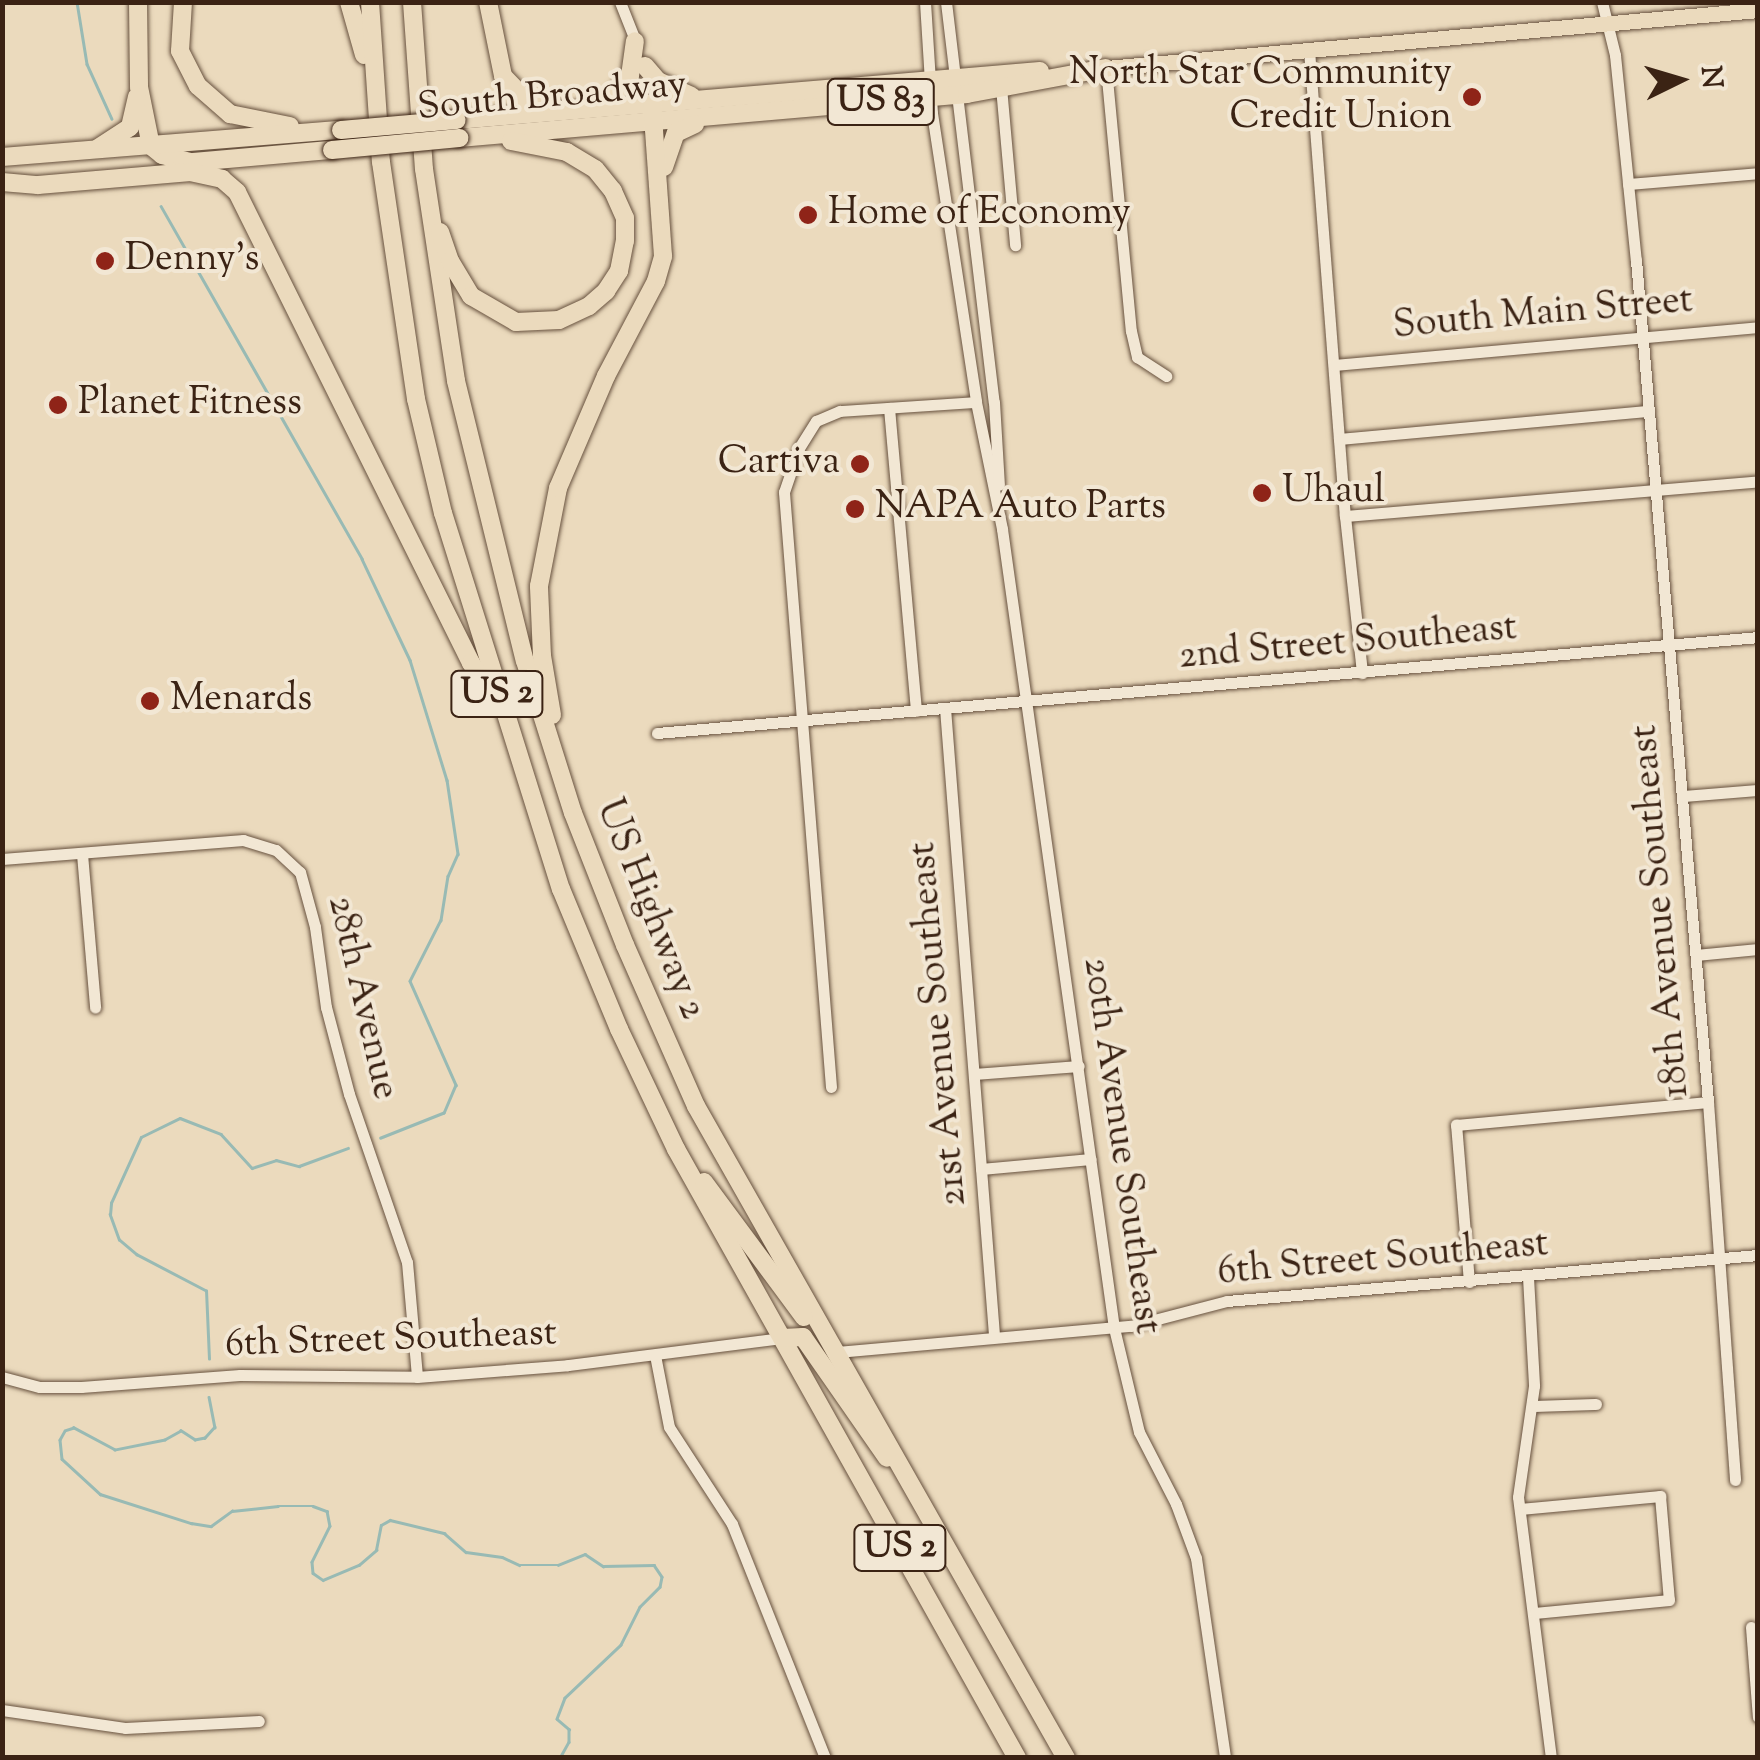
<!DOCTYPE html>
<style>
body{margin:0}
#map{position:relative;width:1760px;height:1760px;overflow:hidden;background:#ebdabd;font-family:"Sorts Mill Goudy",serif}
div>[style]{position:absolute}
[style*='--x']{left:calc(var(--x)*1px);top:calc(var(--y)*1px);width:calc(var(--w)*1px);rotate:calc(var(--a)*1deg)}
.stream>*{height:2.5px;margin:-1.25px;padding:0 1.25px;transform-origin:1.25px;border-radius:1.25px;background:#98bab4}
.roads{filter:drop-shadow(0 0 2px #67513e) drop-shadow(0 0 2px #67513e)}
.minor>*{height:11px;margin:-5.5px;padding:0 5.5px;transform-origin:5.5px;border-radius:5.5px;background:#f2e7d4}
.major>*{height:15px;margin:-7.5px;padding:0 7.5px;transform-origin:7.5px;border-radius:7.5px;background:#ebdabd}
.highway>*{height:18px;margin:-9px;padding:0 9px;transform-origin:9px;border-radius:9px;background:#ebdabd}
.bridges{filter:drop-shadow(0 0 2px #3b2314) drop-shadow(0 0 2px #3b2314)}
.highway-bridge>*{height:18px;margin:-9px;padding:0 9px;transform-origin:9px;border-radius:9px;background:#ebdabd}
.dots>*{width:28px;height:28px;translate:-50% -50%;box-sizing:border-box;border:5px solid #f2e7d4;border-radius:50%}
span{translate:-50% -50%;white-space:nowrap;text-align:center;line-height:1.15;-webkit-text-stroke:8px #f2e7d4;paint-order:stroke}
.shield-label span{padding:2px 8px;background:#f2e7d4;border:2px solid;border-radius:8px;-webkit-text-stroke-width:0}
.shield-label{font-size:35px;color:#3b2314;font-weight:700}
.poi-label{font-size:38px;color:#3b2314}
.right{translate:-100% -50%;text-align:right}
.left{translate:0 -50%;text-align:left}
.street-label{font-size:38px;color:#3b2314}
.frame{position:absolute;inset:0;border:5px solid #3b2314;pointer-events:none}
.north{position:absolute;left:1630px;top:30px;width:100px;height:100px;-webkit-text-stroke:8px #f2e7d4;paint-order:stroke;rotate:85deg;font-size:28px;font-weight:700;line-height:40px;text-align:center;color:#3b2314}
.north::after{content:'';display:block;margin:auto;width:35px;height:45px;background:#3b2314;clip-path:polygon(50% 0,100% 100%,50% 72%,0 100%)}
</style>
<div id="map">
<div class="stream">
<i style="--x:77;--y:2;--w:63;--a:80.8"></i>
<i style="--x:87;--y:64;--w:60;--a:65.6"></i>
<i style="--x:161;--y:206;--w:406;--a:60.3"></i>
<i style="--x:362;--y:559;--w:112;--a:64.6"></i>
<i style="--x:410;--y:660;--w:126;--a:72.9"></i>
<i style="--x:447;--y:780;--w:75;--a:81.5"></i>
<i style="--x:458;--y:854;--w:24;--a:114"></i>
<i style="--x:448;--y:876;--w:45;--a:99"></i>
<i style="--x:441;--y:920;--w:68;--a:116.9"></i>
<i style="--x:410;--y:981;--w:114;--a:66.1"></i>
<i style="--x:456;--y:1085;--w:30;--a:113"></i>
<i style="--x:444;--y:1113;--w:68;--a:158.4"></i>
<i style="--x:209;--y:1359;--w:68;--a:-92.5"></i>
<i style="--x:206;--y:1291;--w:78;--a:-152.4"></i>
<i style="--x:137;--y:1255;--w:23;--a:-140"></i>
<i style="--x:119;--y:1240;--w:27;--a:-110"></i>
<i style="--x:110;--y:1215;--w:12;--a:-85"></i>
<i style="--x:111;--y:1203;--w:72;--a:-65.6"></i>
<i style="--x:141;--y:1137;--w:43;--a:-26"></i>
<i style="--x:180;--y:1118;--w:44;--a:21.3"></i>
<i style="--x:221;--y:1134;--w:46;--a:47.6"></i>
<i style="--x:252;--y:1168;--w:25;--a:-18"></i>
<i style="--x:276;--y:1160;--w:24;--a:15"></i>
<i style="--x:299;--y:1166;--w:52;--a:-20.2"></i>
<i style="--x:209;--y:1397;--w:31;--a:79"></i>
<i style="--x:215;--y:1427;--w:15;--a:132"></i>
<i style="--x:205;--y:1438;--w:10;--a:169"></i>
<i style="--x:195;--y:1440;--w:17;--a:-147"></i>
<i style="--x:181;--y:1431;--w:18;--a:151"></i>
<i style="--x:165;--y:1440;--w:51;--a:168.7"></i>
<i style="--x:115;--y:1450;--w:47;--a:-151.8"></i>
<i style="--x:74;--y:1428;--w:9;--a:162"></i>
<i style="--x:65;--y:1431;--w:10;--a:119"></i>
<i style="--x:60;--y:1440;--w:19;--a:84"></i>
<i style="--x:62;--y:1459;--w:52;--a:42.6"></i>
<i style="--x:100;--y:1494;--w:96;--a:17.7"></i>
<i style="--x:191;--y:1523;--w:20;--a:9"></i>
<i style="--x:211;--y:1526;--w:26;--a:-36"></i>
<i style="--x:232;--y:1511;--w:46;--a:-6.2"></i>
<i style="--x:278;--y:1506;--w:35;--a:0"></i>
<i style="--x:313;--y:1506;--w:15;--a:20"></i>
<i style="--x:327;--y:1511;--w:15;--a:79"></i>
<i style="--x:330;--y:1526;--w:40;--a:116.6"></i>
<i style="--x:312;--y:1562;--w:11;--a:85"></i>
<i style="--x:313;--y:1573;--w:12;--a:35"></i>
<i style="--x:323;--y:1580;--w:39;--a:-23"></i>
<i style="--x:359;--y:1565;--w:23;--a:-41"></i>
<i style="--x:376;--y:1550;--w:25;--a:-79"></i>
<i style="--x:381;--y:1525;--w:10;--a:-29"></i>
<i style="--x:390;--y:1520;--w:56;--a:13.5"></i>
<i style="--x:444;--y:1533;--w:29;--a:41"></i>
<i style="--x:466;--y:1552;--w:36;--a:8"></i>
<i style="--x:502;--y:1557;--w:19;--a:25"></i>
<i style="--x:519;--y:1565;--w:39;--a:0"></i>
<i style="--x:558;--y:1565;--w:29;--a:-22"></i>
<i style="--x:585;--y:1554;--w:22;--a:34"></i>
<i style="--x:603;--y:1566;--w:51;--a:-1.1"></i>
<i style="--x:654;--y:1565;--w:14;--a:56"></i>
<i style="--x:662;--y:1577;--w:10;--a:101"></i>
<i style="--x:660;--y:1587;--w:28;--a:135"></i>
<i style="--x:640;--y:1607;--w:42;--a:116.6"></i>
<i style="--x:621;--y:1645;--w:77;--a:136.6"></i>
<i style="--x:565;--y:1698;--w:22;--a:111"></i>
<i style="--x:557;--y:1719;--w:16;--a:40"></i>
<i style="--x:569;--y:1729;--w:13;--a:90"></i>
<i style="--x:569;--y:1742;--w:18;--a:119"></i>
</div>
<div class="roads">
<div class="minor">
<i style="--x:620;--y:2;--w:46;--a:68.4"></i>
<i style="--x:925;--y:2;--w:111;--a:86.4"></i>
<i style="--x:932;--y:113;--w:292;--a:81.3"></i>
<i style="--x:976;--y:402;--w:130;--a:78.4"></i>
<i style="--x:1002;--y:529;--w:807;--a:82.02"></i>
<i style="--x:1114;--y:1328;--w:107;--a:76.5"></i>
<i style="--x:1139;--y:1432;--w:81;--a:62.8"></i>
<i style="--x:1176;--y:1504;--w:58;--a:69.7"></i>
<i style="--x:1196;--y:1558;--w:202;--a:81.7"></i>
<i style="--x:946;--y:2;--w:403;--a:83.2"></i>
<i style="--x:994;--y:402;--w:83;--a:86.6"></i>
<i style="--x:1602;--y:2;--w:55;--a:76.2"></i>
<i style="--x:1615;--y:55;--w:206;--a:84.2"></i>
<i style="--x:1636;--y:260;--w:845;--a:85.11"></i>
<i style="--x:1708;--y:1102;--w:379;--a:85.9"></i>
<i style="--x:1309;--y:50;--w:467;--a:85.6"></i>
<i style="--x:1345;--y:516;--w:158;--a:83.8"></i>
<i style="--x:1106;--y:68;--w:264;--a:84.6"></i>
<i style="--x:1131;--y:331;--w:27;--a:77"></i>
<i style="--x:1137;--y:357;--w:35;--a:33"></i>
<i style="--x:1001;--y:87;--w:159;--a:84.9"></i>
<i style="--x:1628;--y:184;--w:130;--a:-4.8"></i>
<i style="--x:1334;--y:365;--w:426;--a:-5.1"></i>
<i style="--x:889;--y:408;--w:304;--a:84.9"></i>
<i style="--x:1339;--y:439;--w:309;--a:-5.2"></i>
<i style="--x:1345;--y:516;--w:414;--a:-4.8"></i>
<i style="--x:945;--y:708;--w:629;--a:85.53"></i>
<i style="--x:657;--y:733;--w:1105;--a:-4.98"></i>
<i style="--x:1683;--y:796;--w:75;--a:-4.6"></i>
<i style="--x:82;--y:854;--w:154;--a:85.1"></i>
<i style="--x:2;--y:859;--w:242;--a:-4.5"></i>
<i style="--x:243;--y:840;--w:34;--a:17"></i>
<i style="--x:276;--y:850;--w:33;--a:43"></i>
<i style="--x:300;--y:872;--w:57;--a:74.7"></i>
<i style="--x:315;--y:927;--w:81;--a:82.2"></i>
<i style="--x:326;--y:1007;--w:90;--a:75.2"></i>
<i style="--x:349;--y:1094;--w:178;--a:71"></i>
<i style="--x:407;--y:1262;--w:115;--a:85"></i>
<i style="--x:1696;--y:955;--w:62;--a:-5.5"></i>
<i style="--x:974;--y:1074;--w:105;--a:-4.4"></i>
<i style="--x:831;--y:1087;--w:597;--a:-94.52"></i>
<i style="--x:784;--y:492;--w:46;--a:-71.2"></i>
<i style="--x:799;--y:448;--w:32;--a:-58"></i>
<i style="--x:816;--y:421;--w:26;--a:-23"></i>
<i style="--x:840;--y:411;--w:136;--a:-3.8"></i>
<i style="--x:981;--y:1169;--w:110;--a:-5.2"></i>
<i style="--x:1528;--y:1277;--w:109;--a:86.8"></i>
<i style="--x:1534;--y:1386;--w:112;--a:98.2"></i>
<i style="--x:1518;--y:1497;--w:263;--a:82.8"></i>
<i style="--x:1469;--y:1282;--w:158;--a:-94.7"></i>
<i style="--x:1456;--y:1125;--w:253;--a:-5.2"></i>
<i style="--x:837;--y:1352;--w:295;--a:-5.1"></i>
<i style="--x:1131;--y:1326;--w:99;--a:-14.6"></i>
<i style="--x:1227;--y:1301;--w:533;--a:-4.95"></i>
<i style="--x:655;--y:1355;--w:73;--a:79"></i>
<i style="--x:669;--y:1427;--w:116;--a:57"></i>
<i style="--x:732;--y:1524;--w:252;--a:68.3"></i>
<i style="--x:2;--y:1377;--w:39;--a:15"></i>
<i style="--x:40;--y:1387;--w:41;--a:0"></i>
<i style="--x:81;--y:1387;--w:159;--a:-4.3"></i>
<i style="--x:240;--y:1375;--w:177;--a:0.6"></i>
<i style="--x:417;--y:1377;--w:151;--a:-4.5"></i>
<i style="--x:568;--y:1365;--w:216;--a:-7.2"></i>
<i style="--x:1532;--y:1406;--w:64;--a:-1.8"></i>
<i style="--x:1520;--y:1509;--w:141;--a:-5.3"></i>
<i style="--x:1660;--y:1496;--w:104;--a:85.1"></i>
<i style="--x:1669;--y:1600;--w:135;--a:174.5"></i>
<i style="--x:1751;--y:1627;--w:90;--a:85.6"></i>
<i style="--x:2;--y:1710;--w:124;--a:8.3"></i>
<i style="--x:125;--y:1728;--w:134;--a:-3"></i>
</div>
<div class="major">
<i style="--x:1106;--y:68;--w:655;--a:-5.08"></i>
</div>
<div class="highway">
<i style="--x:138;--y:2;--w:85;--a:89.3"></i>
<i style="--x:139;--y:87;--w:60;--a:78.5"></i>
<i style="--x:151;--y:146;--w:14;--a:39"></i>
<i style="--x:162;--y:155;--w:30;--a:14"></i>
<i style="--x:183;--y:2;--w:49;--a:93.5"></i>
<i style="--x:180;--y:51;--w:39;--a:63"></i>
<i style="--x:198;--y:86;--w:43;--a:41.2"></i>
<i style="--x:230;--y:114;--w:61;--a:11.3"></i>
<i style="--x:349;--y:2;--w:55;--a:74.2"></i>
<i style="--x:370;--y:2;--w:160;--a:86.1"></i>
<i style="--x:381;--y:162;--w:240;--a:81.6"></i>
<i style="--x:416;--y:399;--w:117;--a:76.7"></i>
<i style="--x:443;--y:513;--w:394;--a:72.6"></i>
<i style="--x:561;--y:889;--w:152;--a:67.5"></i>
<i style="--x:619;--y:1029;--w:133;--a:64.6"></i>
<i style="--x:676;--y:1149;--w:698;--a:60.75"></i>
<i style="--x:412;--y:2;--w:167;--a:85.9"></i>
<i style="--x:424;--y:169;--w:214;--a:81.4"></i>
<i style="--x:456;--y:381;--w:288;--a:76.2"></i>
<i style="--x:525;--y:661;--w:159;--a:72.5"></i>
<i style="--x:573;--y:813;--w:142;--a:68.5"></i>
<i style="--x:625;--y:945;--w:176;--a:66.2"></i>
<i style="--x:696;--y:1106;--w:750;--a:60.43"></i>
<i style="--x:488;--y:2;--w:76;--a:78.5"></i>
<i style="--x:503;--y:76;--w:32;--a:46"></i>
<i style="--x:525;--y:99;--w:30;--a:15"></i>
<i style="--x:645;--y:66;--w:20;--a:49"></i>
<i style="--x:658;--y:81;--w:36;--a:24"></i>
<i style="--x:598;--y:105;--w:17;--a:-31"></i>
<i style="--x:613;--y:96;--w:26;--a:-50"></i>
<i style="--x:630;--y:76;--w:35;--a:-82"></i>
<i style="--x:457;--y:120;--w:585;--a:-4.8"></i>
<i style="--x:459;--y:138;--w:510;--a:-4.95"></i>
<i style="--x:967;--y:94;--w:141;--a:-10.6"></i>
<i style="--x:98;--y:148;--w:38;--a:-33"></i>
<i style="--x:130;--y:127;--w:31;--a:-77"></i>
<i style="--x:2;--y:157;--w:340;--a:-4.6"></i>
<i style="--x:182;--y:163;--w:151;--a:-5"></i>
<i style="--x:664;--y:167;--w:36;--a:-71"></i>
<i style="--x:676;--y:133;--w:21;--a:-25"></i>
<i style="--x:2;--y:182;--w:36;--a:5"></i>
<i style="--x:38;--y:185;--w:153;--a:-4.9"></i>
<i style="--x:190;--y:172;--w:33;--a:12"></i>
<i style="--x:222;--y:179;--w:20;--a:41"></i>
<i style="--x:237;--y:192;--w:526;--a:63.58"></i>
<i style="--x:471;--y:663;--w:32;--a:56"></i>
<i style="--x:440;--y:232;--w:31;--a:71"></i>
<i style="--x:450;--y:261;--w:41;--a:59"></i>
<i style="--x:471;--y:296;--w:52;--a:30"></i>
<i style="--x:516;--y:322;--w:43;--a:-2.7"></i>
<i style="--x:559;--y:320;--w:33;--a:-25"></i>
<i style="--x:589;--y:306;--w:23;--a:-41"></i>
<i style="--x:606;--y:291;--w:24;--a:-57"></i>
<i style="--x:619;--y:271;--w:31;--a:-79"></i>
<i style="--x:625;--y:241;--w:23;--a:-90"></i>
<i style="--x:625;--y:218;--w:30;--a:-114"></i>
<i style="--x:613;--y:191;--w:28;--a:-129"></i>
<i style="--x:595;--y:169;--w:33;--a:-149"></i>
<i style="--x:567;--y:152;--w:57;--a:-168.9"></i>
<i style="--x:552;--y:715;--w:60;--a:-99.6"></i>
<i style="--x:542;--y:656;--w:70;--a:-92.5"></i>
<i style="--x:539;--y:586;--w:100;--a:-79"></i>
<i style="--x:558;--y:488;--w:122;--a:-66.8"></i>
<i style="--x:606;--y:376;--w:107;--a:-62.2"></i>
<i style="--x:656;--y:281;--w:26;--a:-74"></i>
<i style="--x:663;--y:256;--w:153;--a:-94.1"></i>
<i style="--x:704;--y:1182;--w:168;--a:53.5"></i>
<i style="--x:782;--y:1338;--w:21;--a:-3"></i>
<i style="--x:803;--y:1337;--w:147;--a:55.2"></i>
</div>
</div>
<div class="bridges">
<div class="highway-bridge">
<i style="--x:341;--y:130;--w:116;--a:-4.9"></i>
<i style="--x:332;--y:150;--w:128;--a:-5.4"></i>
</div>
</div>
<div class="dots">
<i style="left:1472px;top:97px;background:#8f2418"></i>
<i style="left:808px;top:215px;background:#8f2418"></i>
<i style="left:105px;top:261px;background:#8f2418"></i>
<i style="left:58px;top:405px;background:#8f2418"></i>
<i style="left:860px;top:464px;background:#8f2418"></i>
<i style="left:1262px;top:493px;background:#8f2418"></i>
<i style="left:855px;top:509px;background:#8f2418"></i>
<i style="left:150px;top:701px;background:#8f2418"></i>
</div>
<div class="shield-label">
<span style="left:881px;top:102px">US 83</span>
<span style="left:497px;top:694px">US 2</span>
<span style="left:900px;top:1548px">US 2</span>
</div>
<div class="poi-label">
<span class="right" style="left:1452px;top:97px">North Star Community<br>Credit Union</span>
<span class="left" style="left:828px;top:215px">Home of Economy</span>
<span class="left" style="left:125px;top:261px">Denny's</span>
<span class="left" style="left:78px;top:405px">Planet Fitness</span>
<span class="right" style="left:840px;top:464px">Cartiva</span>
<span class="left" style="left:1282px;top:493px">Uhaul</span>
<span class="left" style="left:875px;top:509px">NAPA Auto Parts</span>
<span class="left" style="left:170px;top:701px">Menards</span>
</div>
<div class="street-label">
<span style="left:552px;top:98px;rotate:-5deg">South Broadway</span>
<span style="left:1543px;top:315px;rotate:-5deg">South Main Street</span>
<span style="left:1348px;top:644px;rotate:-5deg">2nd Street Southeast</span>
<span style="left:649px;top:910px;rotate:68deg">US Highway 2</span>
<span style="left:1662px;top:911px;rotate:-95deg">18th Avenue Southeast</span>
<span style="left:361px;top:998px;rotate:77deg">28th Avenue</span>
<span style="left:940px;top:1024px;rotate:-95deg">21st Avenue Southeast</span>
<span style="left:1120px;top:1146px;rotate:82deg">20th Avenue Southeast</span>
<span style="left:1383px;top:1260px;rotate:-5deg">6th Street Southeast</span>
<span style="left:391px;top:1341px;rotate:-2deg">6th Street Southeast</span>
</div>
<div class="frame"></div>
<div class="north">N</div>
</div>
